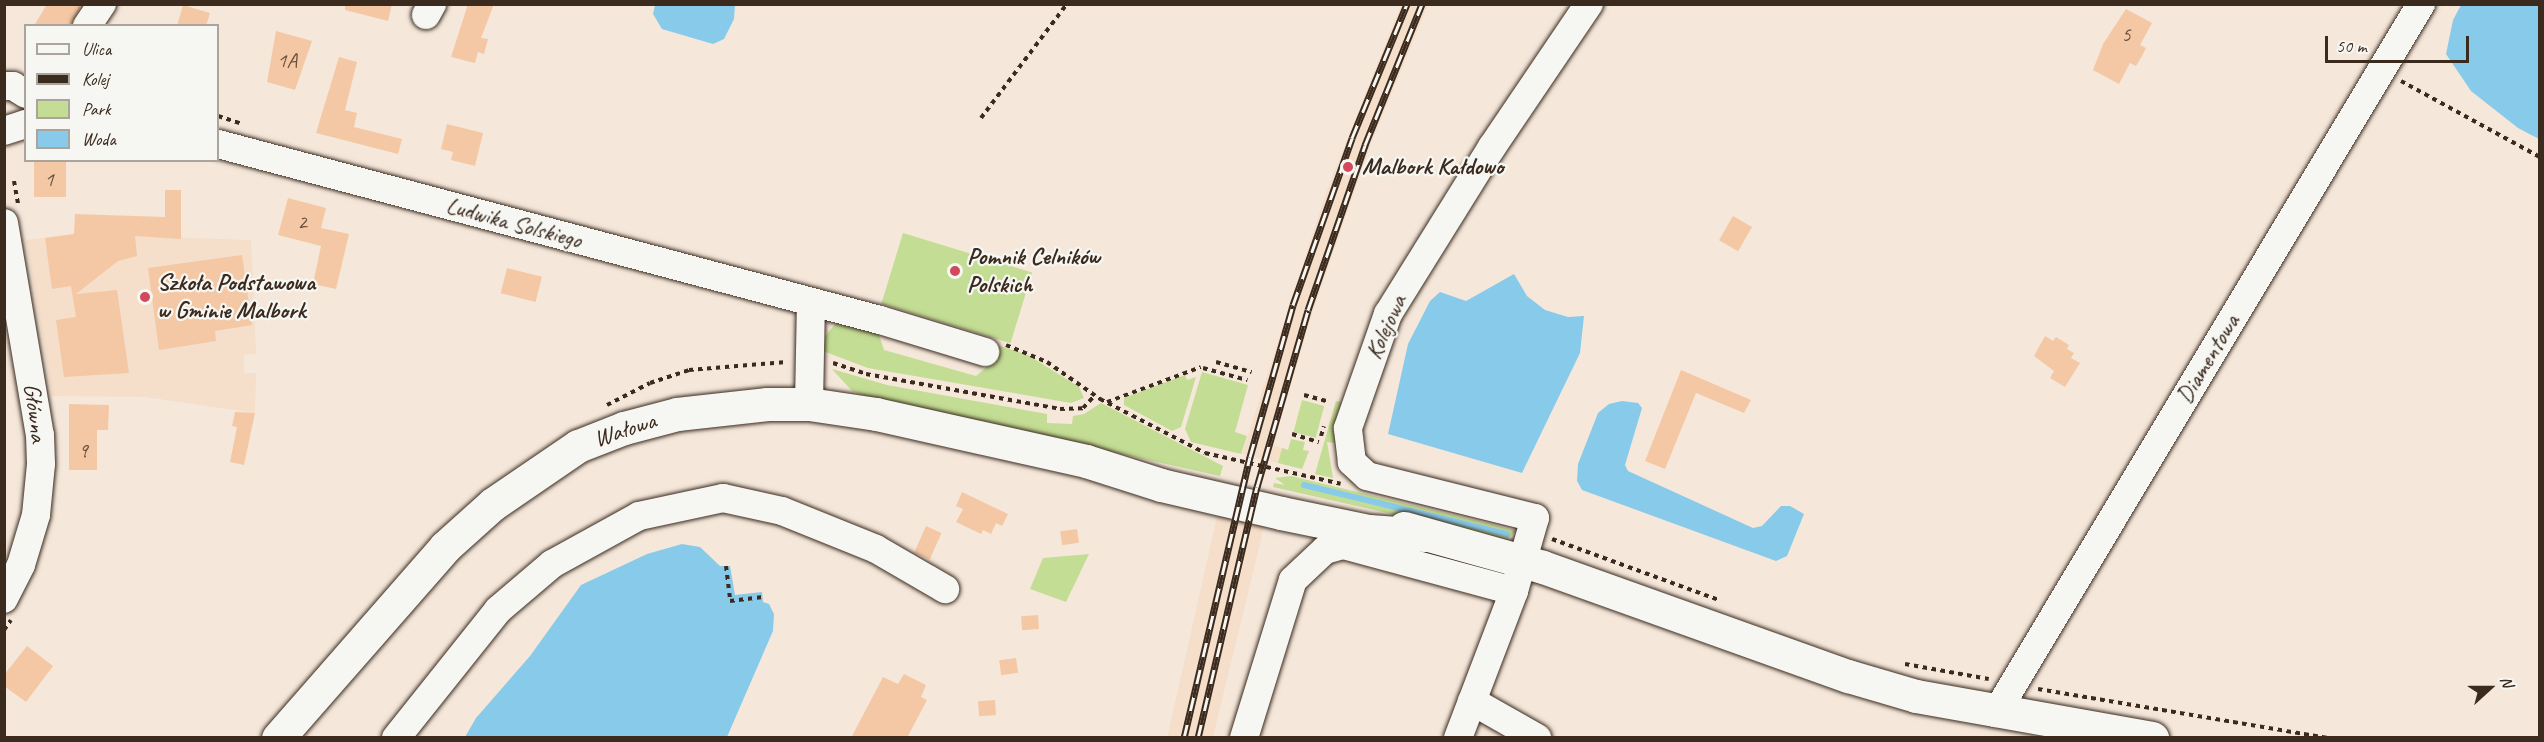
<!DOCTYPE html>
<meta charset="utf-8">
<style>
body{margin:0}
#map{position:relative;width:2544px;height:742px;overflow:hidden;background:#f5e8db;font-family:Caveat,sans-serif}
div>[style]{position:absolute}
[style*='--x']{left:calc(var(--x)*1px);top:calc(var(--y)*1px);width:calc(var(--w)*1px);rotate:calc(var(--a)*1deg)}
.built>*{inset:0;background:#f5deca}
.green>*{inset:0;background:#c3dd94;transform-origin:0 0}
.water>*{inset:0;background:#88cae9}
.stream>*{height:6px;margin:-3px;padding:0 3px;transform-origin:3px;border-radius:3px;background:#88cae9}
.building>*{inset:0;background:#f4c8a4;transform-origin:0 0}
.path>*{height:4px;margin-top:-2px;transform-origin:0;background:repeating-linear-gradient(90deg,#3b2a1e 0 4.5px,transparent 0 9px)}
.roads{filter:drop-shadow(0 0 2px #3b2a1e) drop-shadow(0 0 2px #3b2a1e)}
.minor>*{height:28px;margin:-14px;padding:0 14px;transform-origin:14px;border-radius:14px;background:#f6f6f2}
.major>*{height:33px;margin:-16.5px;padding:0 16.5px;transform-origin:16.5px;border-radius:16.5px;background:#f6f6f2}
.rail>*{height:7px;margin-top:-3.5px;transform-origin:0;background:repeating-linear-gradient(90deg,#f6f6f2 0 14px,#3b2a1e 0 28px);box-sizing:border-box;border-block:2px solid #3b2a1e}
.dots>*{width:16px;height:16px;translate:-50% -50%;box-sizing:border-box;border:3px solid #f6f6f2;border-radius:50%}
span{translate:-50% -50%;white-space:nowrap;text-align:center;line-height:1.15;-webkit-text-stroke:4.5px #f6f6f2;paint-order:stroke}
.number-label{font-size:21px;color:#695240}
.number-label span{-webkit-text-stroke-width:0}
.poi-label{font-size:24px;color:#3b2a1e;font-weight:700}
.left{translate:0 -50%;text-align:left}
.street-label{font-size:24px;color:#3b2a1e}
.frame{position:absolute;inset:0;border:6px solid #3b2a1e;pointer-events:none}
.legend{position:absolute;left:24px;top:24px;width:195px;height:138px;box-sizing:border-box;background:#f6f6f2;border:2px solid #aba49d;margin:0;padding:8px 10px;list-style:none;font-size:18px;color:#3b2a1e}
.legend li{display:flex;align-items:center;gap:12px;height:30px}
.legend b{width:30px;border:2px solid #aba49d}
.north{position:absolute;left:2460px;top:658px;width:60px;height:60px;-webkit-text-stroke:4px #f6f6f2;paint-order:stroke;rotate:69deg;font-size:16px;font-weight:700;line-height:24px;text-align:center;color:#3b2a1e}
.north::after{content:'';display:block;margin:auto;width:21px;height:27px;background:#3b2a1e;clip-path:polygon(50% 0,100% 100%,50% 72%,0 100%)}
.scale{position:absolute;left:2325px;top:36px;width:144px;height:27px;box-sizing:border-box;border:3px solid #3b2a1e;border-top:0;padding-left:8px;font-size:18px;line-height:21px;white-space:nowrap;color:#3b2a1e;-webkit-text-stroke:4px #f6f6f2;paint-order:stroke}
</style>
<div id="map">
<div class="built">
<i style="clip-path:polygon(1401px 5px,1428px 5px,1370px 146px,1313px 311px,1273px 445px,1282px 448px,1278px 463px,1242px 454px,1327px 190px)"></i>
<i style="clip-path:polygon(74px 234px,251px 240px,256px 354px,244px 355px,244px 373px,256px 373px,255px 413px,145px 397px,52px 396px,26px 240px)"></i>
<i style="clip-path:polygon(1219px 508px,1265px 519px,1261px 540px,1213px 737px,1167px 738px)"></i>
</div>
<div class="green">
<i style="left:903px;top:233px;width:135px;height:74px;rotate:17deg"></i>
<i style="clip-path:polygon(837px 322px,878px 332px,884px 350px,976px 376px,988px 366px,997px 345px,1028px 355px,1079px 387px,1084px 398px,1071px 403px,868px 368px,823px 351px,825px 336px)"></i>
<i style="clip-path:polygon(832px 369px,887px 385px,1047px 414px,1047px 423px,1072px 424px,1073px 416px,1084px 414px,1101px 403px,1223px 466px,1220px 476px,875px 399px,852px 391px)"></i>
<i style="clip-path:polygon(1202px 372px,1248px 385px,1235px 432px,1247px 436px,1241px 454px,1191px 442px,1185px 429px)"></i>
<i style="clip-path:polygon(1185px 375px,1187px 380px,1196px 377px,1181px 427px,1172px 431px,1124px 405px,1124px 398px)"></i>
<i style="left:1302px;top:400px;width:23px;height:33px;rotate:15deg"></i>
<i style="clip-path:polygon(1336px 401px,1342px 402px,1335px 425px,1343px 446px,1430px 501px,1352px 483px,1339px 466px,1335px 443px,1327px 442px,1333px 478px,1315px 474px)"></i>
<i style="clip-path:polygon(1291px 439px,1305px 442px,1303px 450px,1309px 451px,1302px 469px,1278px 463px,1282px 448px,1288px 450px)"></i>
<i style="clip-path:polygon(1291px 476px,1494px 525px,1516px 531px,1507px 540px,1273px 487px,1274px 483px,1285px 485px,1275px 478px)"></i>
<i style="clip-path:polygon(1089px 554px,1066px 602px,1030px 589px,1043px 558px)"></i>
</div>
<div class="water">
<i style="clip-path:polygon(655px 5px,735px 5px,734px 19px,724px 39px,713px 44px,662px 29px,653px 14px)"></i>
<i style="clip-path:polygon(2461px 5px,2539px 5px,2539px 139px,2518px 128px,2471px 91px,2446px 54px,2453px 20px)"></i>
<i style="clip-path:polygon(1514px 274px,1527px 296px,1545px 310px,1568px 317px,1584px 316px,1580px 353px,1522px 473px,1388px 434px,1408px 344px,1430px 301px,1440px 292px,1466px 301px)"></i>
<i style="clip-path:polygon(1622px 401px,1638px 403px,1642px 408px,1625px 465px,1628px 471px,1753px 528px,1762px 526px,1781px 506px,1790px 506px,1804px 514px,1787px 556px,1776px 561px,1582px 490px,1577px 481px,1578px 464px,1598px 413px,1609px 404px)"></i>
<i style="clip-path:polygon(682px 544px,700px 547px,720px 566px,730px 566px,735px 595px,762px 592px,763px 602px,769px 604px,774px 614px,773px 631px,727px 737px,465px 737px,476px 718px,530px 656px,581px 585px,647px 554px)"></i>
</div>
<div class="stream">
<i style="--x:1304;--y:485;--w:209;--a:13.6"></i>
</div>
<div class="building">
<i style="clip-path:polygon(47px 4px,82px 4px,71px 26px,34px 26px)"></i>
<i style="clip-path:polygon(345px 4px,392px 4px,388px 21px,345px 10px)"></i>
<i style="clip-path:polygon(468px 4px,494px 4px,481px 38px,488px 39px,484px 54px,478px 52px,475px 63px,451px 57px)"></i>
<i style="clip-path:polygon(183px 5px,210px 13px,206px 26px,177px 26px)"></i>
<i style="clip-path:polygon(2126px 9px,2152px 23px,2140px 45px,2146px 48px,2142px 56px,2136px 66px,2130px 63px,2119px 84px,2093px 70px,2103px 44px)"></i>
<i style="clip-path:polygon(276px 31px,312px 41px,295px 90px,267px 82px)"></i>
<i style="clip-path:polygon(339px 57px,357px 62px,345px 110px,357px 113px,354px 127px,402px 139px,398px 154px,316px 133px)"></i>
<i style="clip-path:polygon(447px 124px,483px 133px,475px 166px,451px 160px,453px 152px,441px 149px)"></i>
<i style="left:34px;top:160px;width:32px;height:37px"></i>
<i style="clip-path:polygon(165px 190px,181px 190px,181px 239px,135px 236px,137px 256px,118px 261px,76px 294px,117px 290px,129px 373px,64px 377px,56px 320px,76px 317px,71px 286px,52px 289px,45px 238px,74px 234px,75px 214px,165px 217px)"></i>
<i style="clip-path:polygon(288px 198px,326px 208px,321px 228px,349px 234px,336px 289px,313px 284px,321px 246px,278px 235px)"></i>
<i style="left:1733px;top:216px;width:22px;height:28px;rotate:30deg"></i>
<i style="clip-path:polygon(242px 255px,252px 325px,215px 331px,216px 341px,159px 350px,148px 268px)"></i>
<i style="left:507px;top:268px;width:36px;height:26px;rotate:14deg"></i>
<i style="clip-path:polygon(2045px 336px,2053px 341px,2056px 337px,2069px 345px,2067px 349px,2074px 353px,2071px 358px,2080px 363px,2065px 387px,2050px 378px,2054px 371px,2034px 356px)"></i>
<i style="clip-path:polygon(1681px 370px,1751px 400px,1744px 413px,1696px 393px,1665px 469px,1645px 461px)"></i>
<i style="clip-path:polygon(69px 404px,109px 405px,108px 430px,97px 430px,97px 470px,69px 470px)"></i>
<i style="clip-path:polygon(235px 412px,255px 413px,244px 465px,230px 462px,237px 427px,232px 426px)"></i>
<i style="clip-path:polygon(962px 492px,1008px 514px,1002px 526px,996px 523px,991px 534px,983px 530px,981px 534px,956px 522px,963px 509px,956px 506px)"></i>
<i style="left:926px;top:526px;width:17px;height:29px;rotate:24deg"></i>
<i style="left:1077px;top:529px;width:14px;height:17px;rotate:82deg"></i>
<i style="left:1038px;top:615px;width:14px;height:17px;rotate:86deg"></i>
<i style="clip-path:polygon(27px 646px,53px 666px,26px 702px,4px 686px,4px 675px)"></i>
<i style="left:1016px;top:658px;width:15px;height:17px;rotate:82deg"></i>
<i style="clip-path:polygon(904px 674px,926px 685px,921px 697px,927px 700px,907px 738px,851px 738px,883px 677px,898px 684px)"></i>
<i style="left:995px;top:700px;width:15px;height:17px;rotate:86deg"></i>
</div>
<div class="path">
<i style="--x:2401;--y:81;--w:158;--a:28.7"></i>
<i style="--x:218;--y:116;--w:26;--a:18"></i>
<i style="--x:981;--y:118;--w:143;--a:-53"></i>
<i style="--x:14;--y:181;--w:23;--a:80"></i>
<i style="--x:1006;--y:345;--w:44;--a:22.5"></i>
<i style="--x:1047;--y:362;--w:65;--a:34.9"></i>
<i style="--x:1100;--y:399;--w:118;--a:27.2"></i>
<i style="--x:1205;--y:453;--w:139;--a:12.8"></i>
<i style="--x:1216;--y:362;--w:37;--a:16"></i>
<i style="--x:833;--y:363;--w:35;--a:18"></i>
<i style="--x:866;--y:374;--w:197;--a:10.2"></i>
<i style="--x:1060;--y:409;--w:23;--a:-2"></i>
<i style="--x:1083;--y:408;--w:18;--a:-47"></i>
<i style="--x:1203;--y:368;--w:46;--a:15.3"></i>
<i style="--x:1304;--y:395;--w:23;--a:15"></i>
<i style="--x:1107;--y:402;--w:100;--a:-20.4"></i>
<i style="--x:607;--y:405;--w:48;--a:-27.1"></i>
<i style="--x:650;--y:383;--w:41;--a:-18.4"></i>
<i style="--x:689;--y:370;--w:98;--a:-4.7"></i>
<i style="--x:1292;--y:434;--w:28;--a:17"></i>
<i style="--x:1321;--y:436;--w:10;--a:-73"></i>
<i style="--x:1552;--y:539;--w:178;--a:20.1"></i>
<i style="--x:726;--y:566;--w:35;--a:83"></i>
<i style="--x:730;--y:601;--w:33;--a:-7"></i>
<i style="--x:4;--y:630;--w:12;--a:-55"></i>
<i style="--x:1905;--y:664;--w:85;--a:10.1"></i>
<i style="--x:2038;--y:689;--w:294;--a:9.6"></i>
</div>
<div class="roads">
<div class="minor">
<i style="--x:426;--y:15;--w:13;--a:-61"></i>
<i style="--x:87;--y:26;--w:27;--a:-56"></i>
<i style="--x:4;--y:86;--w:9;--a:0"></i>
<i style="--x:13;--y:86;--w:15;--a:32"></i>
<i style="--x:4;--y:131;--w:23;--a:-18"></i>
<i style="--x:218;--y:144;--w:685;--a:14.89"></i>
<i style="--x:880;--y:320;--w:110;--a:16.9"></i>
<i style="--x:4;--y:223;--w:215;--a:80.4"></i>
<i style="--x:40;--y:435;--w:29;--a:88"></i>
<i style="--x:41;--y:464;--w:51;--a:95.6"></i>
<i style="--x:36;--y:515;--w:52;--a:106.7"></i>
<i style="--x:21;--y:565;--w:38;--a:117"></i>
<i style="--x:809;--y:404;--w:101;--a:-88.9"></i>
<i style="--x:1472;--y:701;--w:75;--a:29.6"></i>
<i style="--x:1996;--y:713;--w:827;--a:-59.06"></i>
<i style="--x:396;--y:738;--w:164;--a:-51.4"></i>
<i style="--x:498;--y:610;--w:71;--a:-40.4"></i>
<i style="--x:552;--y:564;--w:99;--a:-28.9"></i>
<i style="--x:639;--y:516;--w:86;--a:-12.1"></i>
<i style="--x:723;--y:498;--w:60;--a:12.4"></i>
<i style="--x:782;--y:511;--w:101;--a:22"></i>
<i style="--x:876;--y:549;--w:80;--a:30.1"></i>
<i style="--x:1244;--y:738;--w:165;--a:-72.8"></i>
<i style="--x:1293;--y:580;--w:44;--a:-43.2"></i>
<i style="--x:1325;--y:550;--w:19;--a:-16"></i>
<i style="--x:1343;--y:545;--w:177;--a:15.1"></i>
<i style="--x:1458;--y:738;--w:157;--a:-69.1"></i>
<i style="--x:1514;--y:591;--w:76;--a:-74"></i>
<i style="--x:1535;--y:518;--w:173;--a:-166"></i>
<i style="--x:1367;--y:476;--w:21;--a:-137"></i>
<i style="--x:1352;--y:462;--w:34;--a:-97"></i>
<i style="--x:1348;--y:428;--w:121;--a:-70.7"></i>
<i style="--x:1388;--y:314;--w:197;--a:-58.1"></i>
<i style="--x:1492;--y:147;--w:173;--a:-55.9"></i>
</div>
<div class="major">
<i style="--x:1404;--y:528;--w:144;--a:15.7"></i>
<i style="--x:1543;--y:567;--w:324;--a:19.7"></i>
<i style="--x:1848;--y:676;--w:71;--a:16.4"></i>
<i style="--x:1916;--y:696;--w:240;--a:10.1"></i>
<i style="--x:278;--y:738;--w:254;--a:-48.8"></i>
<i style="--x:445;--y:547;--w:64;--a:-41.9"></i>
<i style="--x:493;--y:504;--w:103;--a:-34.3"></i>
<i style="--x:578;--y:446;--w:49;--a:-21.4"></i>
<i style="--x:624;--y:428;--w:55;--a:-14.8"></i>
<i style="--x:677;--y:414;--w:91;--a:-6.3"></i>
<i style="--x:767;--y:404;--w:42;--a:0"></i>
<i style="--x:809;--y:404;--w:68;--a:8.5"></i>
<i style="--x:876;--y:414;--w:215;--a:12.6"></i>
<i style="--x:1086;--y:461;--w:79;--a:17.7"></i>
<i style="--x:1161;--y:485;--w:123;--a:13.1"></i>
<i style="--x:1281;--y:513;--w:90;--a:11.6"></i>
<i style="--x:1369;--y:531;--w:56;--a:4.1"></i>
</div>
</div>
<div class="rail">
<i style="--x:1184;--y:738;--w:289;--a:-76.8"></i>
<i style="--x:1250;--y:457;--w:158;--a:-74.2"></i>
<i style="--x:1293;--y:305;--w:177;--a:-70.5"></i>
<i style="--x:1352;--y:138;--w:145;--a:-67.7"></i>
<i style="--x:1198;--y:738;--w:258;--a:-76.8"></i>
<i style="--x:1257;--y:487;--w:184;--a:-73.9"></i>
<i style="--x:1308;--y:310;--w:175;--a:-70.9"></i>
<i style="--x:1365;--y:145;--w:152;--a:-68"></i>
</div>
<div class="dots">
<i style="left:1348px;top:167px;background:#d1495b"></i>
<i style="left:955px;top:271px;background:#d1495b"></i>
<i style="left:145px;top:297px;background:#d1495b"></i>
</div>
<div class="number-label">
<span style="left:2126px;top:34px">5</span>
<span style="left:287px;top:60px">1A</span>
<span style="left:49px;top:179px">1</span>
<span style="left:302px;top:222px">2</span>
<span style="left:83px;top:450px">9</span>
</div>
<div class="poi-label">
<span class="left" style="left:1362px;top:167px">Malbork Kałdowo</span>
<span class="left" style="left:967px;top:271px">Pomnik Celników<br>Polskich</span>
<span class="left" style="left:157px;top:297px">Szkoła Podstawowa<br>w Gminie Malbork</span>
</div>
<div class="street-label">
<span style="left:514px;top:223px;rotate:15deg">Ludwika Solskiego</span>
<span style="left:1386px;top:327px;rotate:-65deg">Kolejowa</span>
<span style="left:2208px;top:359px;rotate:-59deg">Diamentowa</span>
<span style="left:35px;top:413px;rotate:83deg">Główna</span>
<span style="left:625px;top:430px;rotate:-18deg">Wałowa</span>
</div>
<div class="frame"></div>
<ul class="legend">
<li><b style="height:8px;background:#f6f6f2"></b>Ulica</li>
<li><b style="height:8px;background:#3b2a1e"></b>Kolej</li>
<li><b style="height:16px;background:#c3dd94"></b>Park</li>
<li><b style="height:16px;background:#88cae9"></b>Woda</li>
</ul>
<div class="north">N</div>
<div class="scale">50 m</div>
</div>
